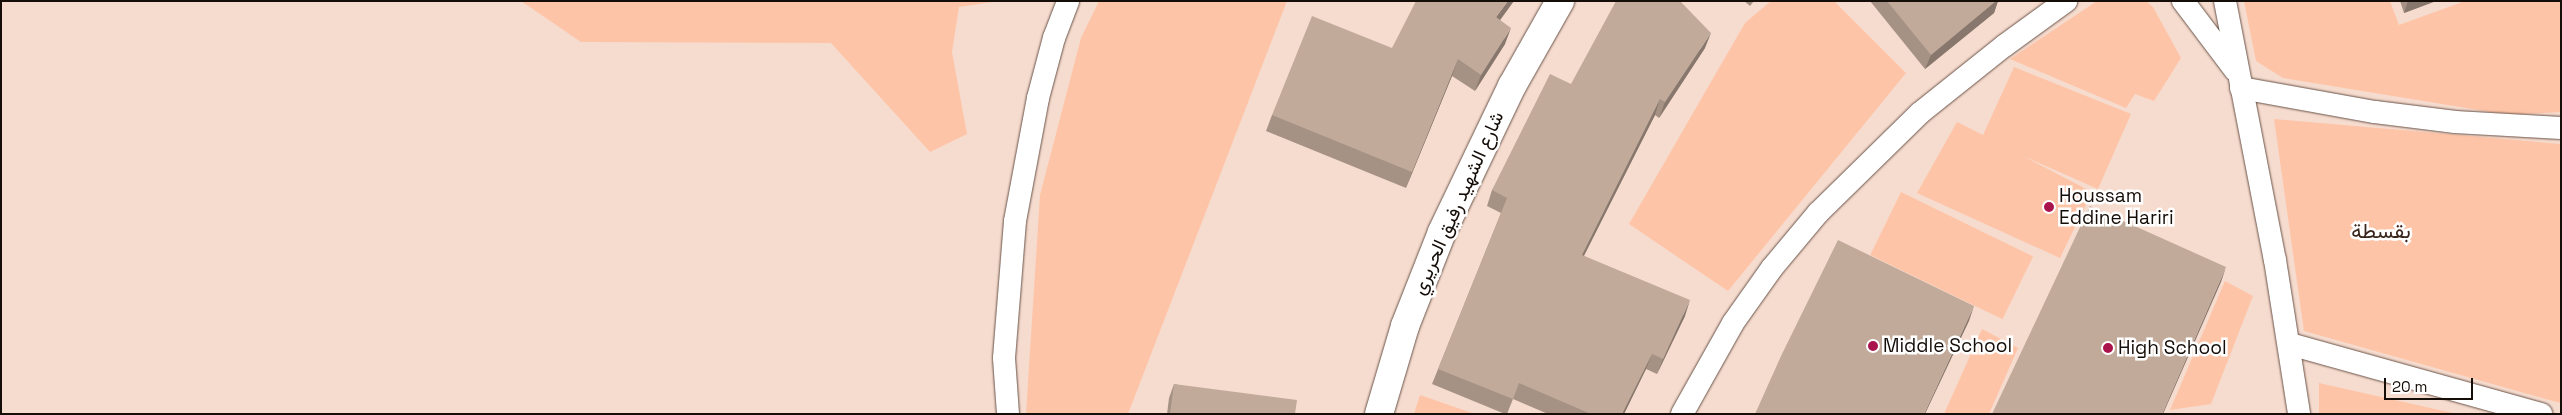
<!DOCTYPE html>
<meta charset="utf-8">
<style>
body{margin:0}
#map{position:relative;width:2562px;height:415px;overflow:hidden;background:#f6dccf;font-family:"Space Grotesk",Vazirmatn,sans-serif}
div>[style]{position:absolute}
[style*='--x']{left:calc(var(--x)*1px);top:calc(var(--y)*1px);width:calc(var(--w)*1px);rotate:calc(var(--a)*1deg)}
.green>*{inset:0;background:#fec4a7;transform-origin:0 0}
.roads{filter:drop-shadow(0 0 1px #695348) drop-shadow(0 0 1px #695348)}
.minor>*{height:22px;margin:-11px;padding:0 11px;transform-origin:11px;border-radius:11px;background:#fff}
.tertiary>*{height:28px;margin:-14px;padding:0 14px;transform-origin:14px;border-radius:14px;background:#fff}
.wall>*{inset:0;background:#a69284}
.shaded-wall>*{inset:0;background:#87776c}
.building>*{inset:0;background:#c1aa9a}
.dots>*{width:14px;height:14px;translate:-50% -50%;box-sizing:border-box;border:2px solid #fff;border-radius:50%}
span{translate:-50% -50%;white-space:nowrap;text-align:center;line-height:1.15;-webkit-text-stroke:5px #fff;paint-order:stroke}
.poi-label{font-size:19px;color:#150d08}
.left{translate:0 -50%;text-align:left}
.street-label{font-size:19px;color:#150d08}
.quarter-label{font-size:21px;color:#39251b}
.frame{position:absolute;inset:0;border:2px solid #150d08;pointer-events:none}
.scale{position:absolute;left:2384px;top:378px;width:89px;height:22px;box-sizing:border-box;border:2px solid #150d08;border-top:0;padding-left:6px;font-size:15px;line-height:18px;white-space:nowrap;color:#150d08;-webkit-text-stroke:4px #fff;paint-order:stroke}
</style>
<div id="map">
<div class="green">
<i style="clip-path:polygon(521px 1px,999px 1px,959px 7px,952px 52px,967px 134px,930px 152px,831px 43px,581px 42px)"></i>
<i style="clip-path:polygon(1099px 1px,1287px 1px,1128px 414px,1026px 414px,1040px 195px,1081px 38px)"></i>
<i style="clip-path:polygon(1771px 1px,1834px 1px,1906px 73px,1728px 291px,1629px 224px,1745px 23px)"></i>
<i style="clip-path:polygon(2097px 1px,2146px 1px,2153px 7px,2181px 58px,2154px 101px,2135px 94px,2126px 108px,2010px 59px)"></i>
<i style="clip-path:polygon(2244px 1px,2390px 1px,2399px 25px,2465px 1px,2561px 1px,2561px 112px,2509px 115px,2283px 78px,2256px 61px)"></i>
<i style="clip-path:polygon(2014px 67px,2131px 114px,2098px 189px,2023px 156px,2092px 192px,2060px 258px,1917px 193px,1957px 122px,1983px 135px)"></i>
<i style="clip-path:polygon(2274px 119px,2561px 144px,2560px 403px,2304px 331px)"></i>
<i style="left:1901px;top:192px;width:147px;height:70px;rotate:26deg"></i>
<i style="clip-path:polygon(2225px 281px,2253px 296px,2211px 404px,2170px 410px)"></i>
<i style="clip-path:polygon(1982px 329px,2018px 348px,1989px 414px,1944px 414px)"></i>
<i style="clip-path:polygon(2319px 383px,2457px 414px,2319px 414px)"></i>
<i style="clip-path:polygon(1420px 395px,1475px 414px,1414px 414px)"></i>
</div>
<div class="roads">
<div class="minor">
<i style="--x:2183;--y:1;--w:86;--a:53"></i>
<i style="--x:2225;--y:1;--w:264;--a:79.1"></i>
<i style="--x:2275;--y:260;--w:156;--a:81.1"></i>
<i style="--x:2241;--y:88;--w:136;--a:10.2"></i>
<i style="--x:2375;--y:112;--w:81;--a:7.1"></i>
<i style="--x:2455;--y:122;--w:106;--a:3.2"></i>
<i style="--x:2290;--y:344;--w:261;--a:15.6"></i>
<i style="--x:1008;--y:414;--w:56;--a:-94.1"></i>
<i style="--x:1004;--y:358;--w:137;--a:-85.4"></i>
<i style="--x:1015;--y:221;--w:125;--a:-79.4"></i>
<i style="--x:1038;--y:98;--w:62;--a:-75.1"></i>
<i style="--x:1054;--y:38;--w:40;--a:-69"></i>
<i style="--x:1682;--y:414;--w:104;--a:-60.7"></i>
<i style="--x:1733;--y:323;--w:67;--a:-54.7"></i>
<i style="--x:1772;--y:268;--w:72;--a:-50.1"></i>
<i style="--x:1818;--y:213;--w:143;--a:-44.4"></i>
<i style="--x:1920;--y:113;--w:107;--a:-38.6"></i>
<i style="--x:2004;--y:46;--w:77;--a:-36"></i>
</div>
<div class="tertiary">
<i style="--x:1379;--y:414;--w:92;--a:-73.5"></i>
<i style="--x:1405;--y:326;--w:101;--a:-68.5"></i>
<i style="--x:1442;--y:232;--w:162;--a:-64.4"></i>
<i style="--x:1512;--y:86;--w:98;--a:-60.5"></i>
</div>
</div>
<div class="wall">
<i style="clip-path:polygon(1744px 1px,1754px 1px,1750px 6px)"></i>
<i style="clip-path:polygon(1870px 1px,1998px 1px,1994px 13px,1925px 69px)"></i>
<i style="clip-path:polygon(2400px 1px,2436px 1px,2404px 13px)"></i>
<i style="clip-path:polygon(1500px 20px,1505px 44px,1475px 91px,1452px 76px,1406px 188px,1266px 131px,1272px 115px,1392px 48px)"></i>
<i style="clip-path:polygon(1705px 48px,1659px 118px,1655px 115px,1584px 256px,1685px 316px,1657px 374px,1646px 369px,1624px 414px,1548px 414px,1513px 399px,1507px 414px,1505px 414px,1432px 384px,1501px 213px,1487px 206px,1492px 190px,1571px 84px)"></i>
<i style="clip-path:polygon(1174px 384px,1295px 414px,1167px 414px,1169px 398px)"></i>
</div>
<div class="shaded-wall">
<i style="clip-path:polygon(1508px 1px,1514px 1px,1490px 34px,1496px 17px)"></i>
<i style="clip-path:polygon(1996px 1px,1998px 1px,1994px 13px,1925px 69px,1931px 55px)"></i>
<i style="clip-path:polygon(2408px 1px,2436px 1px,2404px 13px)"></i>
<i style="clip-path:polygon(1511px 28px,1505px 44px,1475px 91px,1481px 75px)"></i>
<i style="clip-path:polygon(1711px 33px,1705px 48px,1659px 118px,1665px 102px)"></i>
<i style="clip-path:polygon(1458px 59px,1452px 76px,1406px 188px,1412px 172px)"></i>
<i style="clip-path:polygon(1660px 99px,1655px 115px,1576px 271px,1582px 255px)"></i>
<i style="clip-path:polygon(2226px 267px,2221px 282px,2163px 414px,2162px 414px)"></i>
<i style="clip-path:polygon(1690px 300px,1685px 316px,1657px 374px,1663px 359px)"></i>
<i style="clip-path:polygon(1974px 306px,1969px 321px,1925px 414px,1924px 414px)"></i>
<i style="clip-path:polygon(1652px 354px,1646px 369px,1624px 414px,1622px 414px)"></i>
</div>
<div class="building">
<i style="clip-path:polygon(1416px 1px,1508px 1px,1496px 17px,1511px 28px,1481px 75px,1458px 59px,1412px 172px,1272px 115px,1312px 16px,1392px 48px)"></i>
<i style="clip-path:polygon(1616px 1px,1680px 1px,1711px 33px,1665px 102px,1660px 99px,1582px 255px,1690px 300px,1663px 359px,1652px 354px,1622px 414px,1591px 414px,1519px 383px,1513px 399px,1438px 369px,1507px 198px,1492px 190px,1550px 74px,1571px 84px)"></i>
<i style="clip-path:polygon(1887px 1px,1996px 1px,1931px 55px)"></i>
<i style="clip-path:polygon(2090px 206px,2226px 267px,2162px 414px,1992px 414px)"></i>
<i style="clip-path:polygon(1838px 240px,1974px 306px,1924px 414px,1755px 414px,1781px 356px)"></i>
<i style="clip-path:polygon(1174px 384px,1297px 400px,1295px 414px,1170px 414px)"></i>
</div>
<div class="dots">
<i style="left:2049px;top:207px;background:#a8144b"></i>
<i style="left:1873px;top:346px;background:#a8144b"></i>
<i style="left:2108px;top:348px;background:#a8144b"></i>
</div>
<div class="poi-label">
<span class="left" style="left:2059px;top:207px">Houssam<br>Eddine Hariri</span>
<span class="left" style="left:1883px;top:346px">Middle School</span>
<span class="left" style="left:2118px;top:348px">High School</span>
</div>
<div class="street-label">
<span style="left:1458px;top:203px;rotate:-66deg">شارع الشهيد رفيق الحريري</span>
</div>
<div class="quarter-label">
<span style="left:2381px;top:231px">بقسطة</span>
</div>
<div class="frame"></div>
<div class="scale">20 m</div>
</div>
